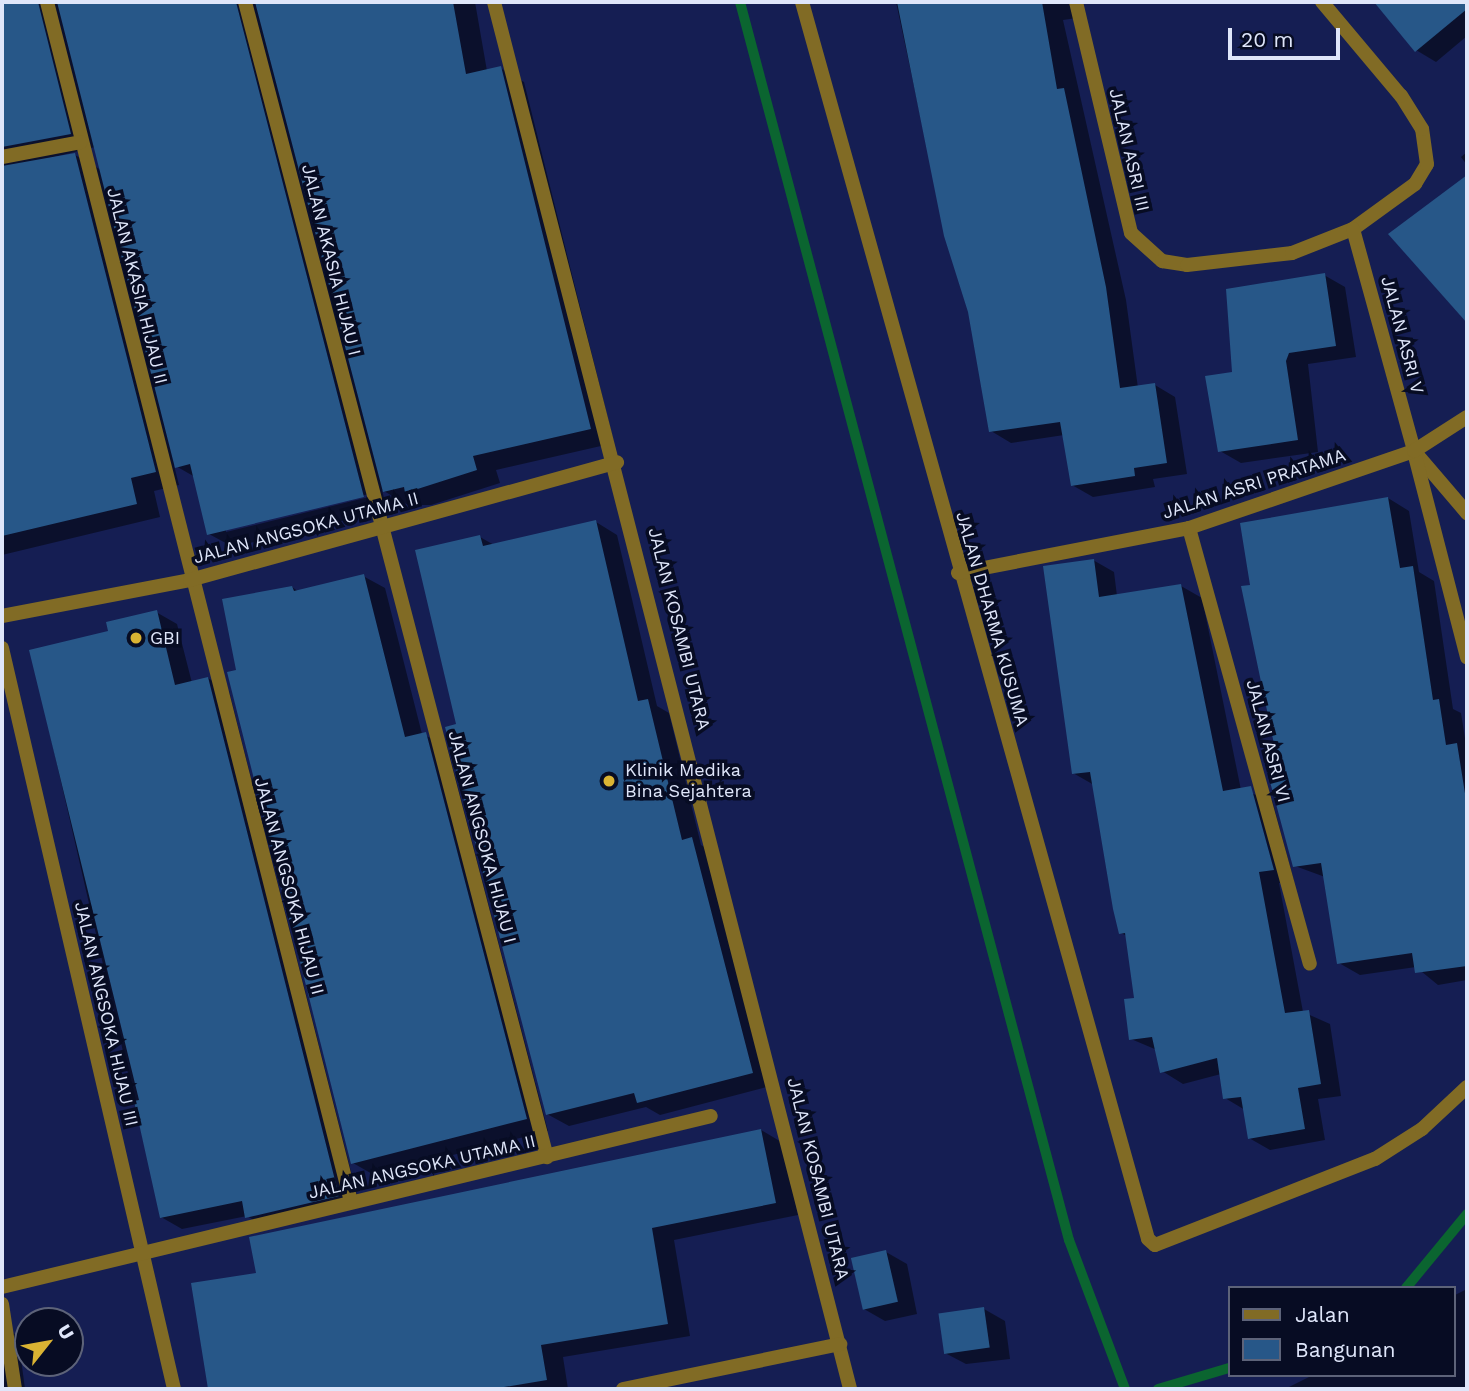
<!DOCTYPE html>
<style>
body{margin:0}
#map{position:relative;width:1469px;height:1391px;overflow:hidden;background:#151e53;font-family:"Work Sans",sans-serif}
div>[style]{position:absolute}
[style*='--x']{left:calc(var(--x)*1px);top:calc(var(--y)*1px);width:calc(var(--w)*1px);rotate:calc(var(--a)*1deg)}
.shadow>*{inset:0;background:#0007}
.stream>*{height:10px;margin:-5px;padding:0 5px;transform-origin:5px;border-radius:5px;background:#0b6530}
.building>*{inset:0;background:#275788;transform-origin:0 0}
.street>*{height:14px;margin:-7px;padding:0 7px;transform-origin:7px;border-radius:7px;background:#816b25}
.dots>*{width:19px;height:19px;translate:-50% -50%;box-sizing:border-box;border:4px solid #070c23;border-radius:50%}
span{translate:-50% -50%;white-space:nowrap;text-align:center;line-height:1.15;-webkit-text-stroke:7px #070c23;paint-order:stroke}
.street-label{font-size:18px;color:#dfe6fa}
.poi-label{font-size:18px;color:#dfe6fa}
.left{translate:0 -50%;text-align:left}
.frame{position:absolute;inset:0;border:4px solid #dfe6fa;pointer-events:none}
.legend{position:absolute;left:1228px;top:1286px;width:228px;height:91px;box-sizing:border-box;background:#070c23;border:2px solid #5d6379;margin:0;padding:9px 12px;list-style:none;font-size:21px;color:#dfe6fa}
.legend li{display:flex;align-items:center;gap:14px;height:35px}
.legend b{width:35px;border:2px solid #5d6379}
.north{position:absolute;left:14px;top:1307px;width:70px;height:70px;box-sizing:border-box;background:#070c23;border:2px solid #5d6379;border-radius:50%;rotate:59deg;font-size:19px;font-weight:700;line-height:28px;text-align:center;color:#dfe6fa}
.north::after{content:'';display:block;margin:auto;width:24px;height:32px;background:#dab333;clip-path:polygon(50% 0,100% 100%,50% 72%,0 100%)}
.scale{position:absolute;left:1228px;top:28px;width:112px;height:32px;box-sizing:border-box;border:4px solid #dfe6fa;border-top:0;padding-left:9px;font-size:21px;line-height:24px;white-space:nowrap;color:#dfe6fa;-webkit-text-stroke:5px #070c23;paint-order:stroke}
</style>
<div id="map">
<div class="shadow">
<i style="clip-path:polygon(evenodd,2px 2px,475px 2px,487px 71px,500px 68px,524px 82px,614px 443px,496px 470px,500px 483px,431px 505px,408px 505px,382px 490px,387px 510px,233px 547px,209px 534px,195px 477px,174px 465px,179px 485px,154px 491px,160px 517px,2px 555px,2px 2px,95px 147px,101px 170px,75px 155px,21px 165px,95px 147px,2px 2px,373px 493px,373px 496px,226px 532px,226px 528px,373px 493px)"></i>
<i style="clip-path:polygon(896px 2px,1075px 2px,1077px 18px,1063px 20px,1126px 300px,1138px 388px,1155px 385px,1175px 397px,1187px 474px,1153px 479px,1155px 487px,1093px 497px,1072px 485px,1064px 435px,1011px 443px,991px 431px,970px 312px,946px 236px)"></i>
<i style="clip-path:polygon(1375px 2px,1467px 2px,1467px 36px,1436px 62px,1416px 50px)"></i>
<i style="clip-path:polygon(1467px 152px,1467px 165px,1461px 157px)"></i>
<i style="clip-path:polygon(1467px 177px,1467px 322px,1390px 235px)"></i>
<i style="clip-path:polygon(1324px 275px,1345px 287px,1356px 357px,1308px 364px,1318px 452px,1241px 463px,1220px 451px,1234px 374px)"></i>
<i style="clip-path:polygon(1388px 498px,1409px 511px,1419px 572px,1434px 581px,1453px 709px,1461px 713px,1467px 751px,1467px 980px,1438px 985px,1416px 967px,1360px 975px,1339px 963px,1325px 877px,1295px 866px,1252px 586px)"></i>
<i style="clip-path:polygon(596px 522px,617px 535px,657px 706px,669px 713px,701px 845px,713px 852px,774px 1085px,660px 1115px,646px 1107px,569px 1126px,547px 1114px,459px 725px,480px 537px,494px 545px)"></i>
<i style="clip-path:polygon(1093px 560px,1114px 572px,1117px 596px,1181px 586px,1202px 598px,1241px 790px,1272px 800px,1294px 881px,1279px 883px,1303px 1012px,1330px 1024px,1341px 1096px,1318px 1099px,1325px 1140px,1270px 1150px,1249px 1138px,1245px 1110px,1225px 1098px,1221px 1074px,1183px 1084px,1162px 1071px,1157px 1050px,1131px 1039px,1136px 999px,1127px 936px,1121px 933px,1094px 785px,1073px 773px)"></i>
<i style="clip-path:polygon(363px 576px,385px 588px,422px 734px,447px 746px,548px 1131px,374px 1175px,353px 1163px,239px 671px,292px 587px,299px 592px)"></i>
<i style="clip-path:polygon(156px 612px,177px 624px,192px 683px,208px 678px,229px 691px,360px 1207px,268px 1229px,247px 1216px,182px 1229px,161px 1217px,31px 651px,110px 632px)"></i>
<i style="clip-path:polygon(761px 1130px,783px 1143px,798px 1215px,674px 1240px,690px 1336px,563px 1357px,568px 1389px,210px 1389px,193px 1284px,258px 1274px)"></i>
<i style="clip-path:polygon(886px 1252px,907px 1264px,917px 1314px,885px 1321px,864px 1309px)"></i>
<i style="clip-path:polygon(1467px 1289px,1467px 1389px,1285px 1389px,1313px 1375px,1453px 1375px,1453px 1296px)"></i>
<i style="clip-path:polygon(984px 1309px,1005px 1321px,1010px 1359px,966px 1364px,945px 1353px)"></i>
<i style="clip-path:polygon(2px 1327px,18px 1336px,25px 1389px,2px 1389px)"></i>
</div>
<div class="stream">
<i style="--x:740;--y:2;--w:1281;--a:75.12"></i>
<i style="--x:1069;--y:1240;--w:159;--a:69.4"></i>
<i style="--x:1406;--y:1288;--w:96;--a:-50.5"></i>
<i style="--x:1158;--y:1389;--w:74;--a:-16.5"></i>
</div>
<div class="building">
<i style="clip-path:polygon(2px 2px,38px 2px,71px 134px,2px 147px)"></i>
<i style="clip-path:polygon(57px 2px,236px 2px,364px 497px,207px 535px,190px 464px,175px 468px)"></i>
<i style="clip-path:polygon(255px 2px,453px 2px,466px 74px,501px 66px,591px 429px,473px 456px,477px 470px,405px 493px,404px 487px,383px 492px)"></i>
<i style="clip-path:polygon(897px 2px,1042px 2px,1057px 89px,1064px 88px,1106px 287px,1120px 388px,1155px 383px,1167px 463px,1134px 468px,1135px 476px,1071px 486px,1060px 422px,989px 432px,968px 312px,944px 236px)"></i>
<i style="clip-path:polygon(1374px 2px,1467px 2px,1467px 9px,1415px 52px)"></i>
<i style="clip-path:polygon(75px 153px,156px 472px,131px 478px,137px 504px,2px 536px,2px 166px)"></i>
<i style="clip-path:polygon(1467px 175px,1467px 323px,1388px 234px)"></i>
<i style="clip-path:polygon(1325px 273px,1336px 346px,1289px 353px,1286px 361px,1298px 440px,1218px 452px,1205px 376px,1232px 372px,1226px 289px)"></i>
<i style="clip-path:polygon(1388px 497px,1400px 568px,1413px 566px,1433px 700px,1439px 699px,1446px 745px,1457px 743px,1467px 806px,1467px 966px,1415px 973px,1412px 953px,1337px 964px,1321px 863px,1293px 867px,1269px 778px,1279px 768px,1241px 586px,1250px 585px,1240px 523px)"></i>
<i style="clip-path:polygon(596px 520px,638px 701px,648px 699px,682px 840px,692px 837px,753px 1073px,637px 1103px,634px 1093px,546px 1115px,445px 727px,456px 724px,415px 550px,480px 535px,483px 546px)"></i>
<i style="clip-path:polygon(1094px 559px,1099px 597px,1181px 584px,1223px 791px,1251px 786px,1274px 870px,1259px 872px,1285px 1013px,1309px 1010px,1321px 1084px,1298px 1088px,1305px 1129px,1248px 1139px,1241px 1097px,1223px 1099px,1217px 1058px,1160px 1073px,1152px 1037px,1129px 1040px,1124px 999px,1134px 998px,1125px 933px,1119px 934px,1113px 909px,1090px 772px,1072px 774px,1043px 566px)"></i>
<i style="clip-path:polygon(364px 574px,405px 737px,426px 732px,527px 1119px,351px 1164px,227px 672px,236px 670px,222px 599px,292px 586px,294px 591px)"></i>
<i style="clip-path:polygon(157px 610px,175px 685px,208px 677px,339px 1196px,245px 1218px,242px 1201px,160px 1218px,134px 1101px,139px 1100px,29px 650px,108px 631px,106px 622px)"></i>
<i style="clip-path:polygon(761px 1129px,776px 1203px,652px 1228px,668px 1324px,541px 1345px,547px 1380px,492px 1389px,208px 1389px,191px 1283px,256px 1273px,249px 1237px)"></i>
<i style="left:886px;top:1250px;width:53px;height:36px;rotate:77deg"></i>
<i style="left:984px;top:1307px;width:41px;height:46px;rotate:82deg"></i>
</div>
<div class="street">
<i style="--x:47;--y:2;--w:1238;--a:75.78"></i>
<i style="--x:245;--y:2;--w:1194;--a:75.35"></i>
<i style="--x:494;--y:2;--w:1432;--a:75.6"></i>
<i style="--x:802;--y:2;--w:1284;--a:74.37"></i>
<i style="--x:1148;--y:1239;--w:9;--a:41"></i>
<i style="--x:1155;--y:1245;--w:236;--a:-21.4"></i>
<i style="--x:1375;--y:1159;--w:56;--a:-32.6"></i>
<i style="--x:1422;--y:1129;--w:62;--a:-43"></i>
<i style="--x:1076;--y:2;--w:237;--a:76.6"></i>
<i style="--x:1131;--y:233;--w:42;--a:42.1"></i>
<i style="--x:1162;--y:261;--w:25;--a:9"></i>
<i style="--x:1187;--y:265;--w:106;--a:-6.5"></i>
<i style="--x:1292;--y:253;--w:66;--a:-21.5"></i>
<i style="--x:1353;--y:229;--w:77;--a:-36"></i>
<i style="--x:1415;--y:184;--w:23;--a:-59"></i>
<i style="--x:1427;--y:164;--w:35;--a:-98"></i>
<i style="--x:1422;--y:129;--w:39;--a:-122"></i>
<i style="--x:1401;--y:96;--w:123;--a:-130"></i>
<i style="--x:2;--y:157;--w:80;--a:-10.8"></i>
<i style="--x:1353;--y:229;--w:230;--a:74.6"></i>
<i style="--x:1414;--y:451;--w:82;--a:49.5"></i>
<i style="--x:1415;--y:456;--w:208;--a:75.5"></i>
<i style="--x:1189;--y:528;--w:452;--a:74.5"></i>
<i style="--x:958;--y:573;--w:235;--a:-11"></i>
<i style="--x:1189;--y:528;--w:238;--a:-18.9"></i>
<i style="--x:1414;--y:451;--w:63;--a:-32.7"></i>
<i style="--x:2;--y:616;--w:191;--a:-10.8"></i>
<i style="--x:190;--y:580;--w:443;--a:-15.4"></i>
<i style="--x:2;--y:648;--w:761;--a:76.93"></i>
<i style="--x:2;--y:1287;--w:729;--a:-13.56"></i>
<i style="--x:2;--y:1304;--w:86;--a:81.3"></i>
<i style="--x:623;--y:1389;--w:222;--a:-11.7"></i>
</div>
<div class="dots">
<i style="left:136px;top:638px;background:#dab333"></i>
<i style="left:609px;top:781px;background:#dab333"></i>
</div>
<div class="street-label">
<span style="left:1129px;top:150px;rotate:77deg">JALAN ASRI III</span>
<span style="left:331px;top:260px;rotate:76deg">JALAN AKASIA HIJAU I</span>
<span style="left:137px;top:286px;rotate:76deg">JALAN AKASIA HIJAU II</span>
<span style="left:1402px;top:335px;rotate:75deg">JALAN ASRI V</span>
<span style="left:1254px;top:484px;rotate:-18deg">JALAN ASRI PRATAMA</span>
<span style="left:306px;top:528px;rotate:-15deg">JALAN ANGSOKA UTAMA II</span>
<span style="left:992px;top:619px;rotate:74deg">JALAN DHARMA KUSUMA</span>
<span style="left:679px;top:629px;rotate:76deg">JALAN KOSAMBI UTARA</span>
<span style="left:1268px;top:741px;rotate:75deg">JALAN ASRI VI</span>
<span style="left:482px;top:837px;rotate:75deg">JALAN ANGSOKA HIJAU I</span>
<span style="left:289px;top:886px;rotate:75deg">JALAN ANGSOKA HIJAU II</span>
<span style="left:106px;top:1014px;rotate:77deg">JALAN ANGSOKA HIJAU III</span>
<span style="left:422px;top:1167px;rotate:-13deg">JALAN ANGSOKA UTAMA II</span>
<span style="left:818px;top:1179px;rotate:76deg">JALAN KOSAMBI UTARA</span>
</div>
<div class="poi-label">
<span class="left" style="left:150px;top:638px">GBI</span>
<span class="left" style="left:625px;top:781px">Klinik Medika<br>Bina Sejahtera</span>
</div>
<div class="frame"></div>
<ul class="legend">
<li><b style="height:9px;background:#816b25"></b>Jalan</li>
<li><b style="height:19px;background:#275788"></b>Bangunan</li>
</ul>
<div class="north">U</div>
<div class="scale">20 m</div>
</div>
